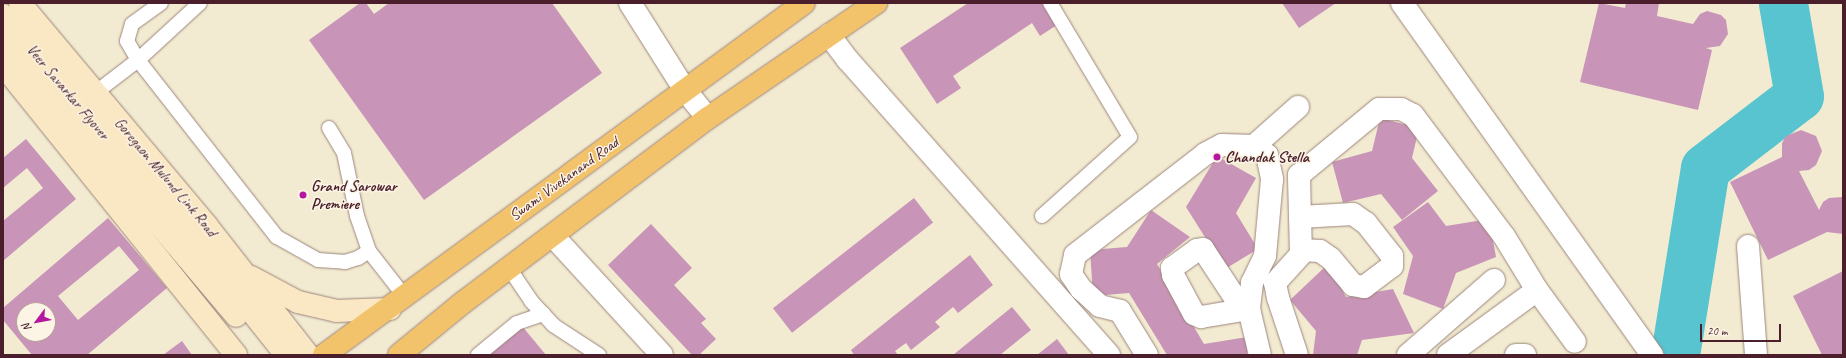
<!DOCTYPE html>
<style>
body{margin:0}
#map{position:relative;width:1846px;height:358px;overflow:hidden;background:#f2ebd1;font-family:Caveat,sans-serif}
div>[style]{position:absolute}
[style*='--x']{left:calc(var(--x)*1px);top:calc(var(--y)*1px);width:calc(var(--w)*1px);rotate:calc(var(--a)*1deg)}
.river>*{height:49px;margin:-24.5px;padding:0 24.5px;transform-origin:24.5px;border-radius:24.5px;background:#57c4cf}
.building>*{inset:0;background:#c895b8;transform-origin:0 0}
.roads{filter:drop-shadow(0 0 1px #9e857e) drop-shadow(0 0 1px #9e857e)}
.service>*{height:14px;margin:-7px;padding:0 7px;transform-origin:7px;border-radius:7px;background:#fff}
.minor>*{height:22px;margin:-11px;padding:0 11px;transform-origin:11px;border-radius:11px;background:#fff}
.secondary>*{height:22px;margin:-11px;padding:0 11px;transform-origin:11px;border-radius:11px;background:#fae7c3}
.primary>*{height:22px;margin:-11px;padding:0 11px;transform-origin:11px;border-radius:11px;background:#f2c36a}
.dots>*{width:11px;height:11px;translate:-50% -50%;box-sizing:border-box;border:2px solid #fcf5e5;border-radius:50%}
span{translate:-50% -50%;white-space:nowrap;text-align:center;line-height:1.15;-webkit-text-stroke:3px #fcf5e5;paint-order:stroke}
.street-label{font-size:16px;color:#4a1f2b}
.poi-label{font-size:16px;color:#4a1f2b;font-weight:700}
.left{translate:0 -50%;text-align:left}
.frame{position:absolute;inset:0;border:4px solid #4a1f2b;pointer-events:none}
.north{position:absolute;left:16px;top:302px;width:40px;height:40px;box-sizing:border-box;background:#fcf5e5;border:1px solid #b59f9b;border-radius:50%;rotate:238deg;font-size:11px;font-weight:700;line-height:16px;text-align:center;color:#4a1f2b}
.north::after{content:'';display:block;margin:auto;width:14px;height:18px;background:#b5179e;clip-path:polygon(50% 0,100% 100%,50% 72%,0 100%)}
.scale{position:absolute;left:1700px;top:324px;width:81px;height:18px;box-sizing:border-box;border:2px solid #4a1f2b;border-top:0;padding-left:5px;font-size:12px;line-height:14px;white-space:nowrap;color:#4a1f2b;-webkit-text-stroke:3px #fcf5e5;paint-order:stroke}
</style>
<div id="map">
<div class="river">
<i style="--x:1675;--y:355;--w:189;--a:-80.9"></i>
<i style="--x:1705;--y:168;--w:118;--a:-37.5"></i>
<i style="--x:1799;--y:96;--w:94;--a:-99.8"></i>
</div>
<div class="building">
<i style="clip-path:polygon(360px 3px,366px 3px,374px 14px,389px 3px,552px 3px,602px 73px,424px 200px,309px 40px)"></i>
<i style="clip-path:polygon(968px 3px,1047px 3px,1060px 23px,1040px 36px,1032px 23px,953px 76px,961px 88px,937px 104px,900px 48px)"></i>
<i style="clip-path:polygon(1282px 3px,1336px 3px,1299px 28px)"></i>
<i style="clip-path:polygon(1599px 3px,1625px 8px,1626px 3px,1659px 3px,1657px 16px,1693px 24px,1700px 14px,1707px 11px,1721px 15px,1726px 20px,1728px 34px,1720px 46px,1706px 48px,1712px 50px,1698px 110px,1580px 82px)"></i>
<i style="clip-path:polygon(1380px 118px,1419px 128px,1412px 158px,1438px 191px,1402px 220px,1381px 194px,1343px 203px,1332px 162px,1372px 151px)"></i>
<i style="clip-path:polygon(1801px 130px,1816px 136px,1822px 151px,1816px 165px,1809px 170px,1799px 171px,1819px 210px,1823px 202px,1829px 198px,1843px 197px,1843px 234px,1827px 232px,1768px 260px,1730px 182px,1782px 157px,1782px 143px,1786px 136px)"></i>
<i style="clip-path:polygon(26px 139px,76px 199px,3px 261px,3px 221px,43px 188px,27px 168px,3px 188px,3px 158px)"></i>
<i style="clip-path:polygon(1217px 156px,1256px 178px,1236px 213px,1258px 249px,1225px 269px,1186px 207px)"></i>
<i style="left:914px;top:198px;width:31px;height:179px;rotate:52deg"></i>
<i style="clip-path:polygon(1428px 202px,1446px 226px,1489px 219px,1496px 257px,1456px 273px,1443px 309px,1403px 294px,1413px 256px,1393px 227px)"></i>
<i style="clip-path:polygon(1151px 210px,1190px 237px,1157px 264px,1204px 344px,1247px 337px,1247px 355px,1167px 355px,1129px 293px,1093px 296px,1090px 250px,1127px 247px)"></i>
<i style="clip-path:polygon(evenodd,108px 218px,167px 288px,87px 355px,32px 355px,3px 320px,3px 308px,108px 218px,119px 246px,139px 270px,78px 320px,58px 296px,119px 246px,108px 218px,24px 310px,48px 310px,48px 334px,24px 334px,24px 310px)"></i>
<i style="clip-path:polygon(651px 224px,692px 268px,674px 285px,706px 319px,701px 323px,716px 339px,699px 355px,692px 355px,608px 265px)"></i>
<i style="clip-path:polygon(970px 255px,993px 285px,958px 313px,953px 307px,935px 322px,940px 327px,911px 350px,906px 343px,895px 351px,898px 355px,854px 355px,851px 350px)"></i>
<i style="clip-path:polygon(1328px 264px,1346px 297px,1393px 289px,1414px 333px,1362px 340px,1357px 355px,1313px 355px,1316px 331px,1290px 300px)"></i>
<i style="clip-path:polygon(1843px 271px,1843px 355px,1822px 355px,1793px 296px)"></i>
<i style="clip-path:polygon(1012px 307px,1031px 330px,1000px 355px,953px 355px)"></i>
<i style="clip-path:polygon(522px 326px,546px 355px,489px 355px)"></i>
<i style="clip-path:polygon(1057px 339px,1069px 355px,1037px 355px)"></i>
<i style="clip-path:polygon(182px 341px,192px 355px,163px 355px)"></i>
</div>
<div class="roads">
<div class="service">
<i style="--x:161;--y:3;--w:36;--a:144"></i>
<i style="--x:132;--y:24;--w:18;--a:106"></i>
<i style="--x:127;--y:41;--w:22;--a:60"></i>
<i style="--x:138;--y:60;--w:225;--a:51.9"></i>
<i style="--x:277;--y:237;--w:47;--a:29.3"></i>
<i style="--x:318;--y:260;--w:27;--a:4"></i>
<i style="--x:345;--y:262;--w:14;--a:-17"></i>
<i style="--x:358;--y:258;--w:13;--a:-32"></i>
<i style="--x:95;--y:93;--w:54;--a:-37.5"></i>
<i style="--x:138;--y:60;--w:84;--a:-42.6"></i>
<i style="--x:329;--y:128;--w:29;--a:59"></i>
<i style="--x:344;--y:153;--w:64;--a:78.3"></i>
<i style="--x:357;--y:216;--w:37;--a:71"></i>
<i style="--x:369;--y:251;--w:58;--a:52"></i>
<i style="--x:1042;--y:216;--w:118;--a:-41.9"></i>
<i style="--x:1130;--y:137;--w:156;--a:-120.8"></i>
<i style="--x:509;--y:268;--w:40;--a:56"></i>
<i style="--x:531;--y:301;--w:33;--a:47"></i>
<i style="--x:553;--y:325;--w:55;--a:33.1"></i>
<i style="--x:478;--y:355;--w:50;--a:-39.4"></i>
<i style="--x:517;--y:323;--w:28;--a:-19"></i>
</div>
<div class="minor">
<i style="--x:630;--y:3;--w:103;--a:57.7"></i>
<i style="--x:685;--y:90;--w:36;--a:51"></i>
<i style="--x:1402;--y:3;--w:432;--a:54.6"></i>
<i style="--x:829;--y:35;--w:31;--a:53"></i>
<i style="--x:848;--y:60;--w:394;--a:48.5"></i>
<i style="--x:1254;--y:146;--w:59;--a:-41.6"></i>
<i style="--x:1300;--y:217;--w:53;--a:-3.2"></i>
<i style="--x:1353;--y:214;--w:16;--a:35"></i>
<i style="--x:1366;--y:223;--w:42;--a:51.8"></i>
<i style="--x:1392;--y:256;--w:10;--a:90"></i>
<i style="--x:1392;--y:266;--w:35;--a:143"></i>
<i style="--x:1364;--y:287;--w:11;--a:-170"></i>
<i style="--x:1353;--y:285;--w:35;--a:-130"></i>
<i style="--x:1330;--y:258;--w:12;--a:-145"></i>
<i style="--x:1320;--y:251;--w:19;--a:-177"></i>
<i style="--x:553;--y:236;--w:161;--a:47.5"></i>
<i style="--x:1748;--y:246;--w:109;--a:85.8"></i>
<i style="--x:1243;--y:310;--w:73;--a:-123.3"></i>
<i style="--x:1203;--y:249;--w:6;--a:171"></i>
<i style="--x:1197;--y:250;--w:31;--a:144"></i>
<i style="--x:1172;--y:268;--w:7;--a:82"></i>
<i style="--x:1173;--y:275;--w:44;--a:61.7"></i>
<i style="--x:1194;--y:314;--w:8;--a:23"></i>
<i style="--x:1201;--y:317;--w:49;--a:-9.5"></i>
<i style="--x:1147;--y:355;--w:52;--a:-121.5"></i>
<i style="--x:1120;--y:311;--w:21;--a:-166"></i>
<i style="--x:1100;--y:306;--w:25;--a:-138"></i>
<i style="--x:1081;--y:289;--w:18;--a:-124"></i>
<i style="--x:1071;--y:274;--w:19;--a:-78"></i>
<i style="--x:1075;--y:255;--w:165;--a:-37.8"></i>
<i style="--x:1205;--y:154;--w:19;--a:-28"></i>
<i style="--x:1222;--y:145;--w:32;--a:2"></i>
<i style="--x:1254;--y:146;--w:16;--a:35"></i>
<i style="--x:1267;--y:155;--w:25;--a:78"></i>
<i style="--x:1272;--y:179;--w:77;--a:95.2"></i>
<i style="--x:1265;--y:256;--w:30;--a:116"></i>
<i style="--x:1252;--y:283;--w:26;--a:97"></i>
<i style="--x:1249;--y:309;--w:47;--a:76.6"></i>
<i style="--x:1297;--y:355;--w:60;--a:-108.4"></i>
<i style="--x:1278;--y:298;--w:15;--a:-101"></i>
<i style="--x:1275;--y:283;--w:39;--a:-48"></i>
<i style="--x:1301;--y:254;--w:79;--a:-91.5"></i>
<i style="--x:1299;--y:175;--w:104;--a:-39.5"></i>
<i style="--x:1379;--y:109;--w:22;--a:0"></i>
<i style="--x:1401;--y:109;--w:13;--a:27"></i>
<i style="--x:1413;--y:115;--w:151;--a:53.1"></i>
<i style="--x:1504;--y:236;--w:63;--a:58.6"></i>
<i style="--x:1537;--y:290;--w:64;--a:53.8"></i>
<i style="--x:1408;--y:355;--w:114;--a:-41.1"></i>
<i style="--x:1448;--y:355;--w:110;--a:-36.1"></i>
<i style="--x:1516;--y:355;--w:9;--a:0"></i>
</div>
<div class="secondary">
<i style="--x:20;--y:3;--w:291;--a:50"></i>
<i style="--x:207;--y:226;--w:164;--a:51.9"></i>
<i style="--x:3;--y:15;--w:330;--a:49.8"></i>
<i style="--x:216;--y:267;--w:112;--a:51.5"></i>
<i style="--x:3;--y:40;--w:361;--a:49.8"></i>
<i style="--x:3;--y:65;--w:372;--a:51.2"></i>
<i style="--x:251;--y:277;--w:53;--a:28"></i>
<i style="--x:298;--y:302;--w:39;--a:13"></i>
<i style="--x:336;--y:311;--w:54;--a:-2.1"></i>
</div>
<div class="primary">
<i style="--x:324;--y:355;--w:595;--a:-36.25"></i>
<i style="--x:399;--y:355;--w:80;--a:-39.4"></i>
<i style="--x:461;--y:304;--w:309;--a:-37"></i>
<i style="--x:708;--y:118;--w:204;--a:-34.4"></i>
</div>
</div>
<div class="dots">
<i style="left:1217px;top:157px;background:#b5179e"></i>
<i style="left:303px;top:195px;background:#b5179e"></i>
</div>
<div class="street-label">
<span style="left:68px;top:92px;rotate:50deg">Veer Savarkar Flyover</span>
<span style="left:166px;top:177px;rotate:50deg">Goregaon Mulund Link Road</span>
<span style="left:564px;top:179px;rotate:-36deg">Swami Vivekanand Road</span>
</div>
<div class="poi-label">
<span class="left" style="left:1225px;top:157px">Chandak Stella</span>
<span class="left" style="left:311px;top:195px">Grand Sarowar<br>Premiere</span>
</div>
<div class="frame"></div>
<div class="north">N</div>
<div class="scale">20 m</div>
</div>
